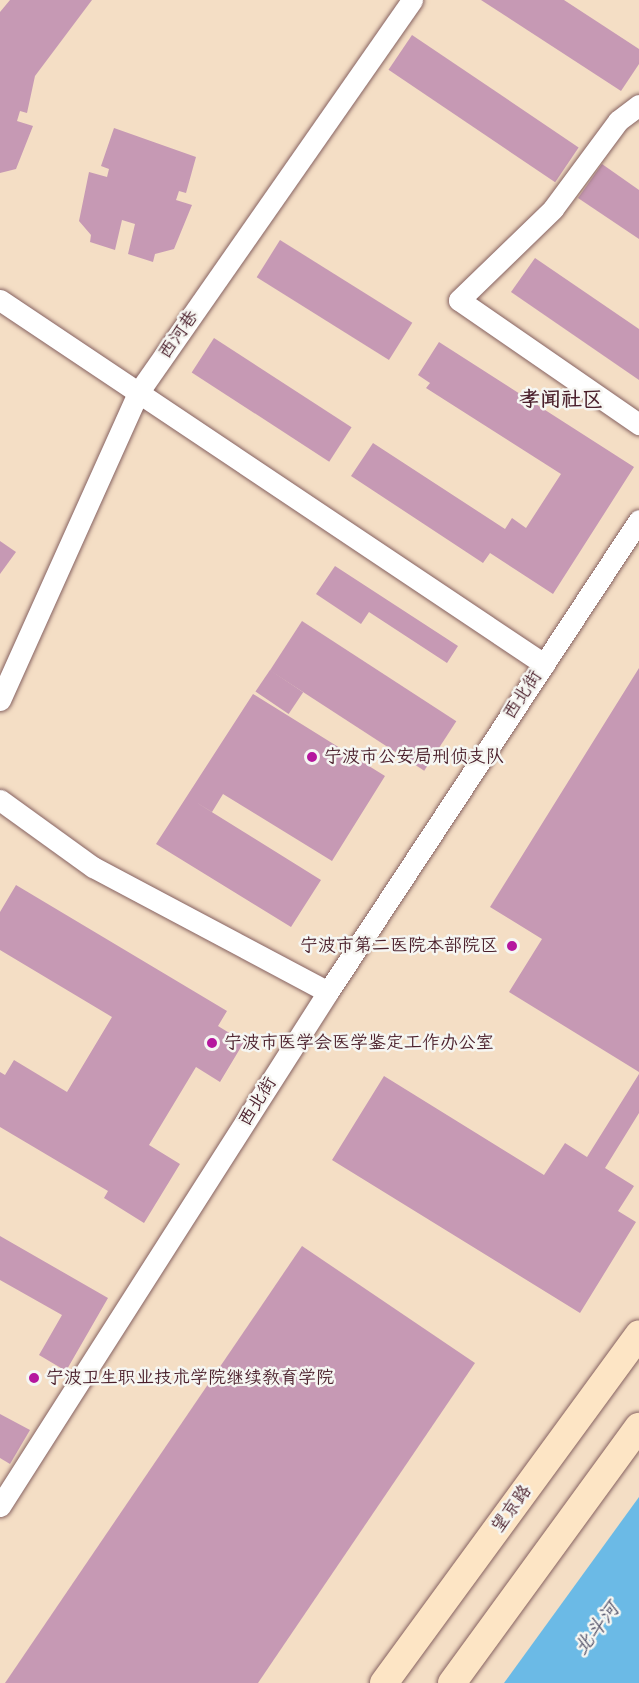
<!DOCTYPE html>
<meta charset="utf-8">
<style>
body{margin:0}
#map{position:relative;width:639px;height:1683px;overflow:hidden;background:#f4dec5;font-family:"Architects Daughter","LXGW WenKai TC",sans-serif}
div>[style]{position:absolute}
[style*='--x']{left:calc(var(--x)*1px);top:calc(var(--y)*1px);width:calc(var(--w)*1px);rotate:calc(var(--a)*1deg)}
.water>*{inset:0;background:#6bbae6}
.building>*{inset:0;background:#c699b4;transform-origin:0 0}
.roads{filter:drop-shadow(0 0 2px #866261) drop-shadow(0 0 2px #866261)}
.minor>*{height:21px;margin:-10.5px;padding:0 10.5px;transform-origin:10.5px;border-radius:10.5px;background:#fff}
.secondary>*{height:28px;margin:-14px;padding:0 14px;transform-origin:14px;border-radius:14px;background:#fde5c5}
.dots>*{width:16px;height:16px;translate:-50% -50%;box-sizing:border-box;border:3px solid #f6f6f2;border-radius:50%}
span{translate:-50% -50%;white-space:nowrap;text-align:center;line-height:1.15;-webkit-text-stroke:5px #f6f6f2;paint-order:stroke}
.street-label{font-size:18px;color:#4a1f2b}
.poi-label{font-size:18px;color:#4a1f2b}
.left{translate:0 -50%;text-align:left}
.right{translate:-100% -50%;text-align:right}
.water-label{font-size:20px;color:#56556c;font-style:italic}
.quarter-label{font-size:21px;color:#4a1f2b;font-weight:700}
</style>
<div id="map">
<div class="water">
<i style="clip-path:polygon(639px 1497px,639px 1683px,504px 1683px)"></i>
</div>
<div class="building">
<i style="clip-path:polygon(10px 0,92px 0,35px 76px,27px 113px,20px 111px,17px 121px,33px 126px,16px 169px,0 173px,0 12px)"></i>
<i style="clip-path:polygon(481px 0,564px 0,639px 49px,639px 64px,621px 91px)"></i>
<i style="left:412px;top:35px;width:201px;height:42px;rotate:34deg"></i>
<i style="clip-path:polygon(114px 128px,196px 157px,186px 193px,179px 191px,176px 200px,192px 205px,174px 249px,155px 254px,153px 262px,128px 254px,135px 224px,122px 220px,115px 250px,90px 242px,91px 235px,79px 221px,89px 172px,107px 177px,109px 169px,101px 166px)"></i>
<i style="clip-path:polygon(602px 164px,639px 190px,639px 239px,578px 198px)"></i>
<i style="left:280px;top:240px;width:156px;height:44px;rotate:32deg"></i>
<i style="clip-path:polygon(535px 258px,639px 329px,639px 380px,511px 292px)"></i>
<i style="left:214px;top:338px;width:164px;height:41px;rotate:33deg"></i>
<i style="clip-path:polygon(439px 342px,634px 467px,553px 594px,490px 553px,483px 563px,351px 476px,373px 443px,505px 529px,512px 518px,526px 528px,561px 474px,426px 388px,430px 383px,418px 375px)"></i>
<i style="clip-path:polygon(0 541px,16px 552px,0 574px)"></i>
<i style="clip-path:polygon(335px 566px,458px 646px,447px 663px,369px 612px,361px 624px,316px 594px)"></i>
<i style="left:302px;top:621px;width:184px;height:59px;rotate:33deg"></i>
<i style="clip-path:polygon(639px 668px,639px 1072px,509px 992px,542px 939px,490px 907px)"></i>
<i style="left:270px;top:670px;width:40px;height:26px;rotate:34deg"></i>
<i style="clip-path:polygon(253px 694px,385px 776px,332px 861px,223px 794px,212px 812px,194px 801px,321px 880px,291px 927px,156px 844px)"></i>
<i style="clip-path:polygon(16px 885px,227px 1011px,218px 1026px,244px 1042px,220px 1082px,196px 1067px,149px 1145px,180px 1164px,144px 1223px,104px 1198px,108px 1191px,0 1127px,0 1072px,5px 1075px,14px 1060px,67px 1092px,112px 1017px,0 950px,0 912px)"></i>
<i style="clip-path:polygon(639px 1074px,639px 1113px,605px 1168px,634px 1186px,618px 1211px,636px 1222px,580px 1313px,332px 1160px,384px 1076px,544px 1175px,565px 1143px,587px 1157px)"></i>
<i style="clip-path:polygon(0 1236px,108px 1298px,66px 1371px,39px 1355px,62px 1315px,0 1280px)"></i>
<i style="clip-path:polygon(302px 1246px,475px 1363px,258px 1683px,5px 1683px)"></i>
<i style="clip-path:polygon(0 1414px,30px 1430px,10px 1464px,0 1458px)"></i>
</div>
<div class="roads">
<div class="minor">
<i style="--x:639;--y:105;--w:26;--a:143"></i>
<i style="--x:618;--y:121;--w:109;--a:126.5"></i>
<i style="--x:553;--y:209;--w:131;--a:135.9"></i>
<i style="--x:459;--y:300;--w:219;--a:34.6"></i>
<i style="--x:0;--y:300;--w:655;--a:33.79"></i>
<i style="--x:0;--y:700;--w:337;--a:-65.8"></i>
<i style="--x:138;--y:393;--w:479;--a:-55.1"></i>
<i style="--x:0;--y:800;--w:115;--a:35.8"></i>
<i style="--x:93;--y:867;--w:266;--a:28"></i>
<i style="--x:0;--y:1506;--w:610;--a:-57.46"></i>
<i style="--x:328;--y:992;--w:565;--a:-56.62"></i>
</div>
<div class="secondary">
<i style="--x:384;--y:1683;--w:432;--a:-53.8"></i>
<i style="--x:452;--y:1683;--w:317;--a:-53.9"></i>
</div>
</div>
<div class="dots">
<i style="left:312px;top:757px;background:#b5179e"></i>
<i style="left:512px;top:946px;background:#b5179e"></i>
<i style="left:212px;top:1043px;background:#b5179e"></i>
<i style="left:34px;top:1378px;background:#b5179e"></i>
</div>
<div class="street-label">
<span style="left:179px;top:335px;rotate:-55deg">西河巷</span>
<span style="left:523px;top:695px;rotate:-57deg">西北街</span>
<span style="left:258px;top:1102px;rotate:-58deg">西北街</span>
<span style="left:512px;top:1509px;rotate:-54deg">望京路</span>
</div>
<div class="poi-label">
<span class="left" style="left:324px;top:757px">宁波市公安局刑侦支队</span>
<span class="right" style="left:498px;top:946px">宁波市第二医院本部院区</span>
<span class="left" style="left:224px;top:1043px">宁波市医学会医学鉴定工作办公室</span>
<span class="left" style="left:46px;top:1378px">宁波卫生职业技术学院继续教育学院</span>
</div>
<div class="water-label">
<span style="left:597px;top:1629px;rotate:-52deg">北斗河</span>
</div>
<div class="quarter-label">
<span style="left:561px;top:400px">孝闻社区</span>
</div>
</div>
